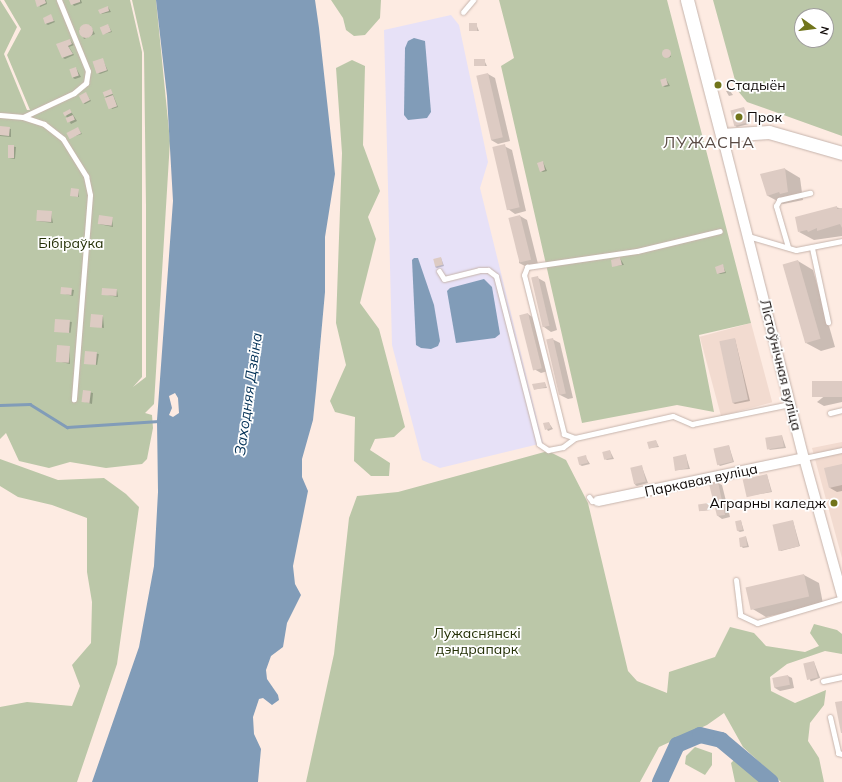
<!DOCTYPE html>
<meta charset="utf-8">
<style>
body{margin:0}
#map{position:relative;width:842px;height:782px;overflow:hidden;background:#fdebe2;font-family:Mulish,sans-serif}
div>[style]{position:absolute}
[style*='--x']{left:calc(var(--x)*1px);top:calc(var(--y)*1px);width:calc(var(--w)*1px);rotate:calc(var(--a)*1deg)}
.industrial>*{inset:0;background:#e7e1f7}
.education>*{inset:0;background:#f2dbd0;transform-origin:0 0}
.green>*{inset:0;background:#bbc7a8}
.water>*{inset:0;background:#819cb8}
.shadow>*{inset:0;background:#0003;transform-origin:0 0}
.stream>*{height:2.5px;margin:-1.25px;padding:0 1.25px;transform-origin:1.25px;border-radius:1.25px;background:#819cb8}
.river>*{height:16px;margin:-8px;padding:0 8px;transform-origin:8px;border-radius:8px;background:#819cb8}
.building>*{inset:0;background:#ddcbc3;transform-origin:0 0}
.round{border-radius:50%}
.roads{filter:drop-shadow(0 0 1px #c6b4ac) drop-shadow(0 0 1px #c6b4ac)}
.service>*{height:5px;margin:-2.5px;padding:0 2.5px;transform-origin:2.5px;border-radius:2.5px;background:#fff}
.minor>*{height:10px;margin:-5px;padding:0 5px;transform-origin:5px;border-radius:5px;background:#fff}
.tertiary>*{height:13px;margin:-6.5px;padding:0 6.5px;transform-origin:6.5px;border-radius:6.5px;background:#fff}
.dots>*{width:11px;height:11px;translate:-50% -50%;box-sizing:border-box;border:2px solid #fff;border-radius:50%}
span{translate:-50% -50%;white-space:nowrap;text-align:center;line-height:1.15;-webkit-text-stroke:3.5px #fff;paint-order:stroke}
.poi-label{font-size:14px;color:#100a08}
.left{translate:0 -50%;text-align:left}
.right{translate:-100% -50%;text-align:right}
.park-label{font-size:14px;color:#253107}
.street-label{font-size:14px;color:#100a08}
.water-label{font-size:15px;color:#053358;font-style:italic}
.quarter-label{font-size:16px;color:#594a43;letter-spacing:1px}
.north{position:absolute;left:794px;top:8px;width:40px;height:40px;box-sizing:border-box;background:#fff;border:1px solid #9f9d9c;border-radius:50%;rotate:104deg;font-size:11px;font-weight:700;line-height:16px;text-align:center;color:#100a08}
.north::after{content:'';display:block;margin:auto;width:14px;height:18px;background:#71751c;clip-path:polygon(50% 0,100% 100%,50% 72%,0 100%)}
</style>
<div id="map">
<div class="industrial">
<i style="clip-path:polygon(451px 15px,459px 25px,488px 162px,480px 188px,543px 443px,440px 468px,422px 460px,392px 345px,384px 30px)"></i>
</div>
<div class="education">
<i style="left:751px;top:323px;width:82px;height:53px;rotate:75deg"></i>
<i style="clip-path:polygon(842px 442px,842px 558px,812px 448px)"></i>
</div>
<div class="green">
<i style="clip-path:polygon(0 0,17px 27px,4px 54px,27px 110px,30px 110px,7px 55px,21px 29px,4px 0,130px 0,142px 52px,142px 377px,133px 387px,146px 377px,146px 207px,144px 53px,132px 0,156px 0,170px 141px,154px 404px,145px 413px,152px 415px,153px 428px,147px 459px,142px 464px,106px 468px,70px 462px,49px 468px,19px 461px,6px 433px,0 439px)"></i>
<i style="clip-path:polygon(331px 0,381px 0,380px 18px,365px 35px,354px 36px,346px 30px,343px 18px)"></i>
<i style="clip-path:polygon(499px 0,667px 0,751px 323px,699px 335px,714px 412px,677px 405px,582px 423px,501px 66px,514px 58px)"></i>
<i style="clip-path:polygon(evenodd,713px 0,842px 0,842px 136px,747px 102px,738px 91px,713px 0,802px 16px,826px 16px,826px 40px,802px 40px,802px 16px)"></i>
<i style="clip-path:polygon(352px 60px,365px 66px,363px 145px,380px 191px,368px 217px,376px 239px,360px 303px,379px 329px,405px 427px,394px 437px,375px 439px,370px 450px,390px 463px,389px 476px,371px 476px,354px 461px,355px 417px,335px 412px,330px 401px,346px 365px,336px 323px,342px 153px,336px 68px)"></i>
<i style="clip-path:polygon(548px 451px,566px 460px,588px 503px,628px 671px,637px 681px,667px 693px,669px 672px,715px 657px,730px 627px,754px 633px,766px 646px,805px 652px,819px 646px,810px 633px,814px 624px,837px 630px,842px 634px,842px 673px,842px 654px,825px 651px,787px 664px,770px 677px,771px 691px,795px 703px,826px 690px,824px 705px,810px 723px,808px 741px,819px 758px,824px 782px,781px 782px,743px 747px,724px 713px,707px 725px,659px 747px,640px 782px,306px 782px,334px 654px,349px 518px,357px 496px,398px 492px)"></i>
<i style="clip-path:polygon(0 459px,58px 480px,104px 478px,126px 494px,139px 507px,117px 664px,77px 782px,0 782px,0 707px,27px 702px,72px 706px,80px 686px,72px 665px,91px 643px,92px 602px,87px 572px,87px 518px,52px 505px,18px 497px,0 486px)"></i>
<i style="clip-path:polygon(695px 747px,712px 753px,712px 765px,705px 775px,685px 764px,686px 756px)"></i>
<i style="clip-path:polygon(734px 760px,744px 768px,764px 782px,735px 782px,731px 763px)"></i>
</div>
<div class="water">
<i style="clip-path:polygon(evenodd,156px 0,315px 0,319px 28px,335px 174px,325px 237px,325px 292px,316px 391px,313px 420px,302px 459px,302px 477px,308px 491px,293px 566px,295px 584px,301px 595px,287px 623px,283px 647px,271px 656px,266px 670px,267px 679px,278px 695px,279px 700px,272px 705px,263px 698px,259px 699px,253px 717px,254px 734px,261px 749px,258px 782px,92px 782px,139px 647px,154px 566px,158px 492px,157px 420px,173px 201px,167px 96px,156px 0,175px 393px,178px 398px,179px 413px,173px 417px,169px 415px,172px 408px,169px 396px,175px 393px)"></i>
<i style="clip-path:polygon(414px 38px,425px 41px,431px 112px,427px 118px,408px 120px,404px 115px,405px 48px,408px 41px)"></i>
<i style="clip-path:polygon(414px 258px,418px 258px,434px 305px,440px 341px,438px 346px,431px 349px,421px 348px,416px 345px,412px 260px)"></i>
<i style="clip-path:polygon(484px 279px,492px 287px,500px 334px,495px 338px,456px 343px,447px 291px,450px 288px)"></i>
</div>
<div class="shadow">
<i style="clip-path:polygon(38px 0,46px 0,47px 4px,40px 7px)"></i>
<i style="clip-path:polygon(70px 0,81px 0,82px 3px,74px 6px)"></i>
<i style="clip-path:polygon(108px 7px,111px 12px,101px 14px)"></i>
<i style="clip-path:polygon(51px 16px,55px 22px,48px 25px,46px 24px)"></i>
<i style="clip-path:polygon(476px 24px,479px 31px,470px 31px)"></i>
<i style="clip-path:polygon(90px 25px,95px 34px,84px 39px,79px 29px)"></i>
<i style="clip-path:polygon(108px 25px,112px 32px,104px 34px,103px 33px)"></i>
<i style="clip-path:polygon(70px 40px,74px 45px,69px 47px,74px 55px,65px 59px,63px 58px)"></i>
<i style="clip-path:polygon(668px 50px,671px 57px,666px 58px,663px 51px)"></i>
<i style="clip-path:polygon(103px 60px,108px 71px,100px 74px,98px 73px)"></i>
<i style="clip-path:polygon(484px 60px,487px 66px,476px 66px)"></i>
<i style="clip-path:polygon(76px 68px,81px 77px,75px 79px,73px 78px)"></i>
<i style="clip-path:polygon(488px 74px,495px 78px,510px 141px,498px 144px,491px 140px)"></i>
<i style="clip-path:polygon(666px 79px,670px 86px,665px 87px,663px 86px)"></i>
<i style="clip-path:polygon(111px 90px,118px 107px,112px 109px,105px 96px)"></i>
<i style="clip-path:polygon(726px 91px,730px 91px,733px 95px,729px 96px)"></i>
<i style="clip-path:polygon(86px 93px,91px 101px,85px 104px,83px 103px)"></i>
<i style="clip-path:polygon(744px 108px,749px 124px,737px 127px,735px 126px)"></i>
<i style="clip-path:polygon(70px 110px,77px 121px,71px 124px,66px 116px)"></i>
<i style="clip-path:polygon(0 127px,11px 129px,11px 137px,0 136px)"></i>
<i style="clip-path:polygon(78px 128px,82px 134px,69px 138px)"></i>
<i style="clip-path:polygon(9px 146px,16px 147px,15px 159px,9px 158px)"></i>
<i style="clip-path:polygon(504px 146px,512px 150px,526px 211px,515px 214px,508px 209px)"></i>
<i style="clip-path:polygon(543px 162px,547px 171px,543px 172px,541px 171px)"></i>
<i style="clip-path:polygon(785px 169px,800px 178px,803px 200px,783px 204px,768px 196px,762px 175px)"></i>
<i style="clip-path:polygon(78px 190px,79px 197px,73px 196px)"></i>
<i style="clip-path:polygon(836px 207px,842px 209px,842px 236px,814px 240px,799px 232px)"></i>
<i style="clip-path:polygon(51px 212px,53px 223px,37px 221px)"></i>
<i style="clip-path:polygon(520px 216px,527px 220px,538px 264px,527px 267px,519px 263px)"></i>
<i style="clip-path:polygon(112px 218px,113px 227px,99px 224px)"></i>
<i style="clip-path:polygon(441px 258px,444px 266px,437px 268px,435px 267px)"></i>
<i style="clip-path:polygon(620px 258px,624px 265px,613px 266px)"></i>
<i style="clip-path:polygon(798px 261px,813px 270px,835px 347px,821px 351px,806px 343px)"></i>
<i style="clip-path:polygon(723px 266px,726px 273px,720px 274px,718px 273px)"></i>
<i style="clip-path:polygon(538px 278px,545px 282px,557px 330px,551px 332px,544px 327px)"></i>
<i style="clip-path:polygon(62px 288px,74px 290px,73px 296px,61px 293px)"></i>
<i style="clip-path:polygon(117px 290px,118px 297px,102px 294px)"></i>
<i style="clip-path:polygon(528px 314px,535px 319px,548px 371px,541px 373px,534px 369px)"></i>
<i style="clip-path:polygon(103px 316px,104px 328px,91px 326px)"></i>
<i style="left:56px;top:320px;width:16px;height:11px;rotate:7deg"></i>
<i style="clip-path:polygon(552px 339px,560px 343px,573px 398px,568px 399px,560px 395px)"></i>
<i style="clip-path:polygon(735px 339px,750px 401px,735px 404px,733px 403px)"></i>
<i style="clip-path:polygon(69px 347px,70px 364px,57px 361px)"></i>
<i style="left:86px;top:352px;width:13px;height:11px;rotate:9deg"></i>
<i style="clip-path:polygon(842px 382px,842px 402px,824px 406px,817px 402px)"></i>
<i style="clip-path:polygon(545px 383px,547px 388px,534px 389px)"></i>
<i style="clip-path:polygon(84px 391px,93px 393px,92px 404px,82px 401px)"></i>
<i style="clip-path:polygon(549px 423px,553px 429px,548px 431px,544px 424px)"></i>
<i style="clip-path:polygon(782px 436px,786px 448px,769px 450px)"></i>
<i style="clip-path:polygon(656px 441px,659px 447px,650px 448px)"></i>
<i style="clip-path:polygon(729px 446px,734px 462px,720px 466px,718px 464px)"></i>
<i style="clip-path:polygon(610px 451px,614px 459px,607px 460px,605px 459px)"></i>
<i style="clip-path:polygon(585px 456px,590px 464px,582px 466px,580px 465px)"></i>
<i style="clip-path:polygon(686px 456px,690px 469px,676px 470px)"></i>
<i style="clip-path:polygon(842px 465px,842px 491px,837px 492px,830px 488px)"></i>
<i style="clip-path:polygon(642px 467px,648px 483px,637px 486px,635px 485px)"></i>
<i style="clip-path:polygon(767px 475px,772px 492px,748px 496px)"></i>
<i style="clip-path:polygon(718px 483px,722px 485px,730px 517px,722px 519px,718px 516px)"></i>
<i style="clip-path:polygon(708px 505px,711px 510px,700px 511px)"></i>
<i style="clip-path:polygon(741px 521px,744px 531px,740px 532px,738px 531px)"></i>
<i style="clip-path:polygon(793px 521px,800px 546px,781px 551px,779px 549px)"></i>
<i style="clip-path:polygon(746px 537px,749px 547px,743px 548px,741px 546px)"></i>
<i style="clip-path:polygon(804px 575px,819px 583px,823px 604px,766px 617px,751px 608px)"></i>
<i style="left:814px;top:662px;width:17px;height:10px;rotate:69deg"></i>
<i style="clip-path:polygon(788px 676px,792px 678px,794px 688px,780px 691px,775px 688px,773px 679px)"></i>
</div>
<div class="stream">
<i style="--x:0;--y:405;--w:30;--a:-2"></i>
<i style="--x:30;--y:404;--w:44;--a:31.9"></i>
<i style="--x:67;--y:427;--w:92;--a:-3.7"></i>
</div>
<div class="river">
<i style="--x:660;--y:782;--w:41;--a:-65.3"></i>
<i style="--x:677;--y:745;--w:25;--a:-23"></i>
<i style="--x:700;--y:735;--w:22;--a:13"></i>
<i style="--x:721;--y:740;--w:65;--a:40"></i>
</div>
<div class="building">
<i style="clip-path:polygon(35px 0,45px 0,46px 3px,37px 7px)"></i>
<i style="clip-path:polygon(69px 0,80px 0,80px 2px,71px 5px)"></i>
<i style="clip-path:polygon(108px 6px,109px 11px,100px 14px,98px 10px)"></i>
<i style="clip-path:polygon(51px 14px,54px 21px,45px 24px,43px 18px)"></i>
<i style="left:477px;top:23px;width:8px;height:8px;rotate:90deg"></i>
<i style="left:108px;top:24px;width:8px;height:9px;rotate:67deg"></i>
<i class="round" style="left:79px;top:24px;width:14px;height:14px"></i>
<i style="clip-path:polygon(70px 39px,72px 44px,68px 46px,73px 54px,62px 58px,56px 44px)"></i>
<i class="round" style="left:661.5px;top:48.5px;width:9px;height:9px"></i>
<i style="left:103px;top:58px;width:13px;height:11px;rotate:72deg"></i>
<i style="left:485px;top:59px;width:7px;height:11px;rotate:90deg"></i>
<i style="left:76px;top:67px;width:9px;height:7px;rotate:72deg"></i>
<i style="left:488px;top:73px;width:66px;height:12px;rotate:77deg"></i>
<i style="left:666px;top:78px;width:7px;height:6px;rotate:74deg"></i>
<i style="left:111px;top:89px;width:5px;height:9px;rotate:68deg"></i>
<i style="left:86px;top:92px;width:9px;height:8px;rotate:63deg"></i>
<i style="left:113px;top:95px;width:12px;height:9px;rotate:70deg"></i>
<i style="left:744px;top:107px;width:16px;height:14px;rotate:76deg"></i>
<i style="left:70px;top:109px;width:4px;height:8px;rotate:63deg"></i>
<i style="left:73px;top:115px;width:5px;height:8px;rotate:68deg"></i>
<i style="left:0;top:126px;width:10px;height:9px;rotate:6deg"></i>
<i style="left:78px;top:127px;width:7px;height:13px;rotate:63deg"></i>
<i style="left:505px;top:144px;width:65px;height:13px;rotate:77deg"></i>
<i style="left:8px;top:145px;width:6px;height:13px"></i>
<i style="clip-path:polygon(543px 161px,545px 170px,540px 172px,537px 163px)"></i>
<i style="clip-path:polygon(785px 168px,788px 192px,780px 194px,779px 192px,767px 196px,760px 174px)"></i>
<i style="left:71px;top:188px;width:8px;height:8px;rotate:7deg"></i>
<i style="clip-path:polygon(837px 206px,837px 209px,842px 208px,842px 228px,840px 224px,817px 231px,817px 228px,808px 232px,807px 230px,798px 232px,795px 217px)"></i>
<i style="left:37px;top:210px;width:15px;height:11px;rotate:4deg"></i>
<i style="left:99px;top:215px;width:14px;height:9px;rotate:8deg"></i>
<i style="left:520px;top:215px;width:46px;height:12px;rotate:76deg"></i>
<i style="left:441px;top:257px;width:8px;height:8px;rotate:76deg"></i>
<i style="clip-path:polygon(620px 257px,622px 265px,612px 267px,611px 260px)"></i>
<i style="left:798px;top:260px;width:82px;height:16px;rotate:74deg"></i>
<i style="clip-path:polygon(723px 264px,725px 272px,717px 274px,715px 267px)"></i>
<i style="left:538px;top:276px;width:51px;height:7px;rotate:77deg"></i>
<i style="left:61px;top:287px;width:11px;height:7px;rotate:5deg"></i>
<i style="left:102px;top:288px;width:15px;height:7px;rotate:4deg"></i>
<i style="left:528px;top:313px;width:57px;height:9px;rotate:76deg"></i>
<i style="left:91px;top:314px;width:12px;height:13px;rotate:5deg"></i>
<i style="left:55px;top:319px;width:15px;height:13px;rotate:4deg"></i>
<i style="left:553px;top:338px;width:57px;height:7px;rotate:77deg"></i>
<i style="left:735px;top:338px;width:63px;height:16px;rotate:78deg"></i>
<i style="left:57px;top:345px;width:13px;height:17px;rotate:4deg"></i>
<i style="left:85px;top:351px;width:12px;height:13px;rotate:5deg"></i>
<i style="left:842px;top:381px;width:16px;height:30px;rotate:90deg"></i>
<i style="clip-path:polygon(545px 382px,546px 387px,534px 390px,532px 384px)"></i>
<i style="left:83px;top:390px;width:8px;height:12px;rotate:7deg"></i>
<i style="clip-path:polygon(549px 422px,551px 428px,545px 430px,543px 423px)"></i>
<i style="left:782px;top:435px;width:12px;height:17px;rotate:81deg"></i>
<i style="clip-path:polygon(656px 440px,658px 446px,649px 449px,647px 442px)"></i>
<i style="left:729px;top:445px;width:17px;height:16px;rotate:77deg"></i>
<i style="left:610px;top:450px;width:8px;height:8px;rotate:76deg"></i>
<i style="clip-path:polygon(686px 454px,688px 468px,675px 471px,673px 457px)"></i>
<i style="left:586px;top:455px;width:8px;height:9px;rotate:76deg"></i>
<i style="clip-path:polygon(842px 464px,842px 485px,829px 488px,824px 468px)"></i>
<i style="left:642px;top:465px;width:17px;height:12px;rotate:77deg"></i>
<i style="left:767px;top:474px;width:18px;height:25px;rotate:77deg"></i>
<i style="clip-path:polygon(718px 482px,725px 515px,717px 516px,709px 484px)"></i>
<i style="left:708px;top:503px;width:7px;height:10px;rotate:82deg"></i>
<i style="left:741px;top:520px;width:10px;height:6px;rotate:79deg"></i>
<i style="left:793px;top:520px;width:27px;height:21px;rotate:77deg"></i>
<i style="clip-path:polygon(746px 536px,747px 546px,740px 547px,739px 538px)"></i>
<i style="left:804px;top:574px;width:23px;height:60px;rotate:77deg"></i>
<i style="left:814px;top:661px;width:17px;height:11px;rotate:77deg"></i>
<i style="left:788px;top:675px;width:10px;height:16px;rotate:79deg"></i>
<i style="clip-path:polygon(842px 701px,842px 733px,841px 733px,835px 702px)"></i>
</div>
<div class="roads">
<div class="service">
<i style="--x:463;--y:12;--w:16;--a:-50"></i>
<i style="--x:0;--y:115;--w:23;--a:5"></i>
<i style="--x:23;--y:117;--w:22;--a:18"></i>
<i style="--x:44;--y:124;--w:24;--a:38"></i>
<i style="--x:63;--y:139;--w:44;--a:58.1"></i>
<i style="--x:86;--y:176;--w:19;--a:78"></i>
<i style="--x:90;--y:195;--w:205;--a:94.5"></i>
<i style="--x:23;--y:117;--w:56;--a:-25.2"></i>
<i style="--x:74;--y:93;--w:16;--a:-40"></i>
<i style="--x:86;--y:83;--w:12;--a:-81"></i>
<i style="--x:88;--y:71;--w:77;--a:-112.2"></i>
<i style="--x:748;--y:236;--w:50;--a:16.3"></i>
<i style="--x:796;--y:250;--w:47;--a:-11.1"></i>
<i style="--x:788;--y:247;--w:43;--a:-106.3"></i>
<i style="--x:776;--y:206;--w:7;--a:-63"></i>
<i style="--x:779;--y:200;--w:32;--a:-13"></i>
<i style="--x:812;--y:248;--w:76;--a:77.8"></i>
<i style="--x:439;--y:271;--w:9;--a:58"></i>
<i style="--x:444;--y:279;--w:36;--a:-14"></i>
<i style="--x:479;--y:270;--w:9;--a:0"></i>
<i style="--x:488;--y:270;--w:10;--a:37"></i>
<i style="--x:496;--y:276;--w:173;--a:75.6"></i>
<i style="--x:539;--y:444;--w:11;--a:34"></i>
<i style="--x:548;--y:450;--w:15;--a:-11"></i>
<i style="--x:563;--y:447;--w:15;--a:-37"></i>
<i style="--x:575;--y:438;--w:100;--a:-12.7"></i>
<i style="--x:673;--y:416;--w:21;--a:23"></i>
<i style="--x:692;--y:424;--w:100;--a:-11.5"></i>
<i style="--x:830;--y:413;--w:12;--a:-14"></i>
<i style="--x:575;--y:438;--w:12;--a:-160"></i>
<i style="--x:564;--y:434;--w:164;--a:-104.1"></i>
<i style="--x:524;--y:275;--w:9;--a:-69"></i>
<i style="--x:527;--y:267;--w:111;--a:-8.3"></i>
<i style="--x:637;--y:251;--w:85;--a:-13.5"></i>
<i style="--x:804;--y:458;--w:39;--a:-12"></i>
<i style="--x:589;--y:497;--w:5;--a:53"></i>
<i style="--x:592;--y:501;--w:6;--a:0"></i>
<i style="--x:736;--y:580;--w:35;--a:83"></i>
<i style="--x:740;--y:615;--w:19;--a:25"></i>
<i style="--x:757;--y:623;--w:89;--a:-16.4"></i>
<i style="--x:823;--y:681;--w:19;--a:-12"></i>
<i style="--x:830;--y:717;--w:37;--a:77"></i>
<i style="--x:838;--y:753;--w:4;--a:14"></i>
</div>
<div class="minor">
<i style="--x:722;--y:135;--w:333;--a:75.8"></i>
<i style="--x:804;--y:458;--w:142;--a:74.5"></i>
<i style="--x:598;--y:501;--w:210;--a:-11.8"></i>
</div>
<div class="tertiary">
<i style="--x:687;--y:0;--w:139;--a:75.5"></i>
<i style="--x:722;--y:135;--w:47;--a:-3.7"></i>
<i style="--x:769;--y:132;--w:76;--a:16"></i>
</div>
</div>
<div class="dots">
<i style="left:718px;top:85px;background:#71751c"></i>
<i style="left:739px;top:117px;background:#71751c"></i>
<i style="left:834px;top:503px;background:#71751c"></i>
</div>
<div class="poi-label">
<span class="left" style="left:726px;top:85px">Стадыён</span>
<span class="left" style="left:747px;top:117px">Прок</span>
<span class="right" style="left:826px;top:503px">Аграрны каледж</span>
</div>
<div class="park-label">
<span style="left:71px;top:243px">Бібіраўка</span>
<span style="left:477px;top:641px">Лужаснянскі<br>дэндрапарк</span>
</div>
<div class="street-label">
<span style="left:781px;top:365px;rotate:76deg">Лістоўнічная вуліца</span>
<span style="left:701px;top:480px;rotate:-12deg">Паркавая вуліца</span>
</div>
<div class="water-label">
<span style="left:248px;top:394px;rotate:-82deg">Заходняя Дзвіна</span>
</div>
<div class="quarter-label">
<span style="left:709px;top:142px">ЛУЖАСНА</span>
</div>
<div class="north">N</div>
</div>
